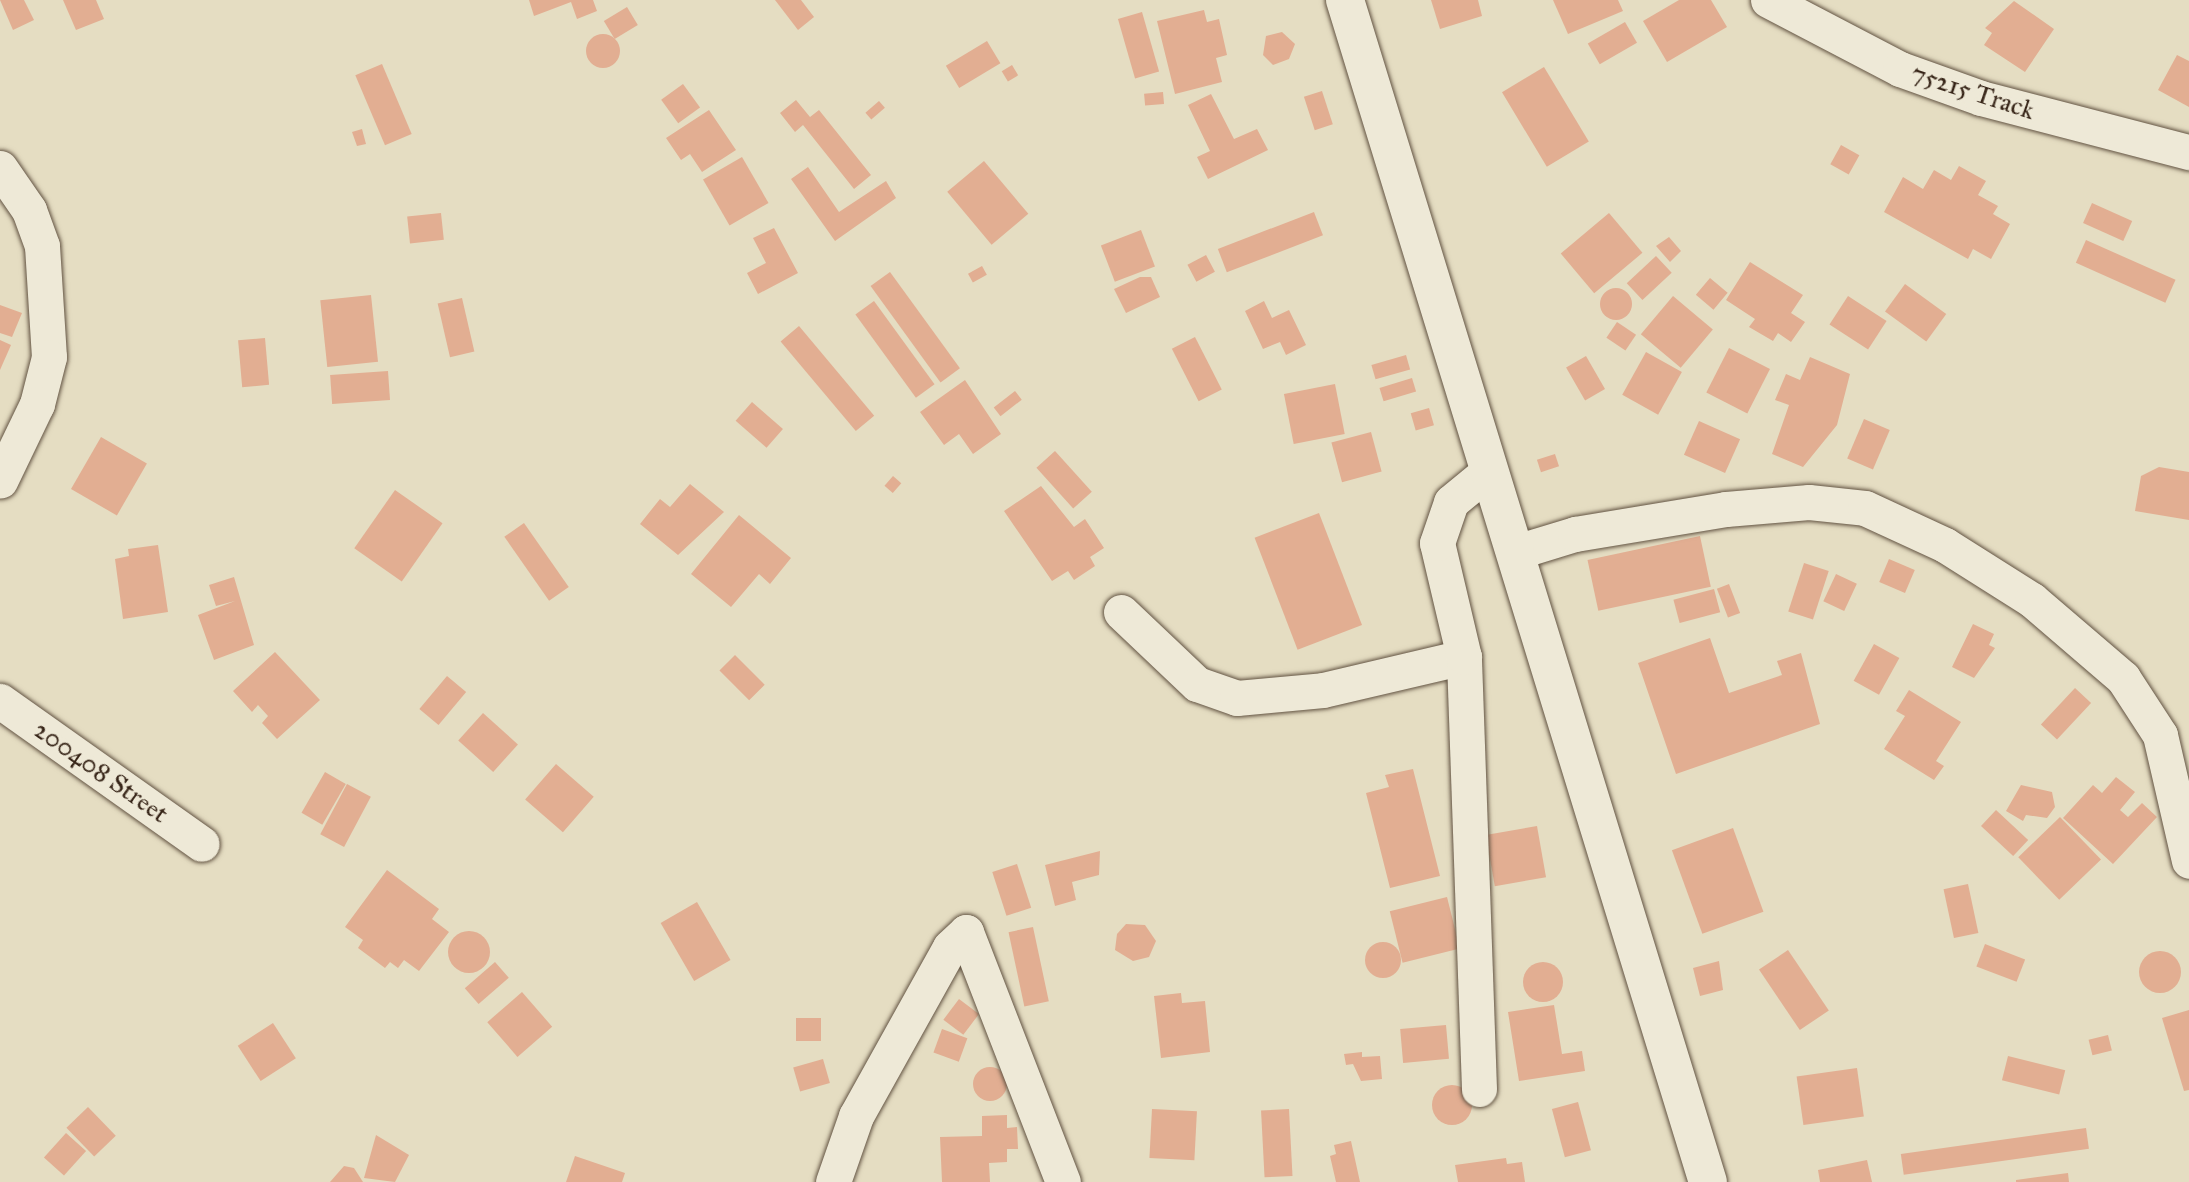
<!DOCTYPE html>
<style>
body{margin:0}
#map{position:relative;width:2189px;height:1182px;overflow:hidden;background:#e5ddc2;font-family:"IM FELL Great Primer",serif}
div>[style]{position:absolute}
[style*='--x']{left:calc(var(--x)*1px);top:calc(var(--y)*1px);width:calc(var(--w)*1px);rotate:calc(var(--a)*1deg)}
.building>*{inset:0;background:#e2ae92;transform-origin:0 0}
.round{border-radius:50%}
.roads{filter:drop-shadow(0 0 2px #625342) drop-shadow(0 0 2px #625342)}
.street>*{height:35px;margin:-17.5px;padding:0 17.5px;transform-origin:17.5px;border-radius:17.5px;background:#eee9d7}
.secondary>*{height:38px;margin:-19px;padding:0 19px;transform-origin:19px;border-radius:19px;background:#eee9d7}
span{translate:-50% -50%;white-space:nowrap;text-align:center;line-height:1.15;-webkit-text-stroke:6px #eee9d7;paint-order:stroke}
.street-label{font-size:26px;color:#372518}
</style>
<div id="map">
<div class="building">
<i style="clip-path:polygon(0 0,24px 0,34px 20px,13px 30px)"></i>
<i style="clip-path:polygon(63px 0,96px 0,104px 19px,76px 30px)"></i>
<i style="clip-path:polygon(529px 0,593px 0,597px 11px,577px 19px,571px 2px,534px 16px)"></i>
<i style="clip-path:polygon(775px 0,801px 0,814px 17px,798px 30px)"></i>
<i style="clip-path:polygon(1431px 0,1478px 0,1482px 16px,1440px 29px)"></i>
<i style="clip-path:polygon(1553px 0,1618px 0,1623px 11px,1568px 34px)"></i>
<i style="clip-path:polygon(1679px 0,1711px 0,1727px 27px,1667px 62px,1643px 21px)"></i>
<i style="clip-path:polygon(2014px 1px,2054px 29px,2025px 72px,1984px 45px,1992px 33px,1985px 28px)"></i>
<i style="left:627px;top:7px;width:21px;height:27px;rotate:59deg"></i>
<i style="clip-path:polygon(1204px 10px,1207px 22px,1219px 19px,1227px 55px,1216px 58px,1222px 82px,1175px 94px,1157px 21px)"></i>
<i style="left:1142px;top:12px;width:62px;height:25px;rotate:74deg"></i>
<i style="left:1625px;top:22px;width:24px;height:43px;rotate:60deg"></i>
<i style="clip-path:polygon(1282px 32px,1295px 44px,1289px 59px,1273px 65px,1263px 55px,1266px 36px)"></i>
<i class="round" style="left:586px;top:34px;width:34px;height:34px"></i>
<i style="left:987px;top:41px;width:26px;height:48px;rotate:59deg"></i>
<i style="clip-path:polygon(2177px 55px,2189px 61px,2189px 107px,2158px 90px)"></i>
<i style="left:382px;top:64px;width:76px;height:29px;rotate:67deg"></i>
<i style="left:1012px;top:65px;width:12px;height:12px;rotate:59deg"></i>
<i style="left:1544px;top:67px;width:87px;height:49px;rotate:59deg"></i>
<i style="left:683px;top:84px;width:29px;height:27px;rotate:54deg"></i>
<i style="left:1322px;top:91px;width:35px;height:19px;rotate:72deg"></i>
<i style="left:1163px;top:92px;width:12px;height:19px;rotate:85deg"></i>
<i style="clip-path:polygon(1211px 94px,1234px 139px,1257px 129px,1268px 150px,1208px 179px,1197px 157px,1210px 151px,1188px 105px)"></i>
<i style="clip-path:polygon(796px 100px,810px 117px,819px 110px,871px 175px,854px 189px,803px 125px,795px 132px,780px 113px)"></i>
<i style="left:879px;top:101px;width:9px;height:18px;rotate:49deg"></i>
<i style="clip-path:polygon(709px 110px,736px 150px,702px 172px,690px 154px,681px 160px,666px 138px)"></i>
<i style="clip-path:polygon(362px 129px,366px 144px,357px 146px,352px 132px)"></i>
<i style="left:1841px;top:145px;width:21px;height:22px;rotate:29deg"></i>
<i style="left:742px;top:157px;width:53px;height:45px;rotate:60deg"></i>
<i style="left:984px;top:161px;width:69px;height:48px;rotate:50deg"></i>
<i style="clip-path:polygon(1959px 166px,1986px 181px,1978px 195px,1998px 206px,1993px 214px,2010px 224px,1991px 259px,1973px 249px,1968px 259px,1884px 212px,1903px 177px,1923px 189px,1934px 170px,1951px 180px)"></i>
<i style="clip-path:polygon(808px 167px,839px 212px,886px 181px,896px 198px,835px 241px,791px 179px)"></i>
<i style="left:2092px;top:203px;width:44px;height:22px;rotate:24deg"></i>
<i style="left:1314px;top:212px;width:25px;height:103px;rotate:69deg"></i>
<i style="left:441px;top:213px;width:27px;height:34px;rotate:84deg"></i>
<i style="left:1609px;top:213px;width:52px;height:63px;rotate:50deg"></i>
<i style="clip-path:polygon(774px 228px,798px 273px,758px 294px,747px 273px,766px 263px,753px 238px)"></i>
<i style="left:1141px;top:230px;width:39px;height:43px;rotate:69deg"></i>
<i style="clip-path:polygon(1669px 237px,1681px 251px,1670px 262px,1656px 246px)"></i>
<i style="left:2086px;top:240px;width:98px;height:25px;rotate:24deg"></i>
<i style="left:1206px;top:255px;width:19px;height:21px;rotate:62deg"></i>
<i style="left:1656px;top:256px;width:23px;height:40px;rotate:47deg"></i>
<i style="clip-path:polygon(1750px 262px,1803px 295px,1791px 313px,1805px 322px,1791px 342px,1778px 333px,1773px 341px,1749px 327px,1755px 319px,1726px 300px)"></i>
<i style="left:982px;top:266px;width:10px;height:16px;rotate:61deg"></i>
<i style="left:890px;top:272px;width:119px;height:24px;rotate:54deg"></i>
<i style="clip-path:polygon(1140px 277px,1151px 277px,1160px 297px,1126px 313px,1114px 289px)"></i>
<i style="left:1710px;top:278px;width:23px;height:22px;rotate:40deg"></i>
<i style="left:1905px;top:284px;width:51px;height:34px;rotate:36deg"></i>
<i class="round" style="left:1600px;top:288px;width:32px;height:32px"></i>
<i style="left:371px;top:295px;width:67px;height:51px;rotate:84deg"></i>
<i style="left:1673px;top:296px;width:52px;height:50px;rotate:40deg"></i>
<i style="left:1848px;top:296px;width:46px;height:34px;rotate:33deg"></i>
<i style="left:462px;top:298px;width:55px;height:25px;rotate:77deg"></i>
<i style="left:874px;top:301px;width:103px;height:23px;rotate:54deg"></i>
<i style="clip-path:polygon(1264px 301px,1272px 318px,1289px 310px,1306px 345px,1286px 355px,1280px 342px,1263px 349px,1245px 311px)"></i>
<i style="clip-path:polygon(0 305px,22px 313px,12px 337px,0 333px)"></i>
<i style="left:1617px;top:322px;width:23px;height:19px;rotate:34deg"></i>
<i style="left:799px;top:326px;width:117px;height:24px;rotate:50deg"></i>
<i style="left:1195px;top:337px;width:59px;height:26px;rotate:63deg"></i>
<i style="left:265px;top:338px;width:47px;height:27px;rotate:85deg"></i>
<i style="clip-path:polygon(0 340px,11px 345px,0 370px)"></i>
<i style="left:1729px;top:348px;width:46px;height:50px;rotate:27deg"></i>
<i style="left:1646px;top:352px;width:41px;height:49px;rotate:29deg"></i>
<i style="left:1406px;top:355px;width:15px;height:36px;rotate:74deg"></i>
<i style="left:1586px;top:356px;width:38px;height:23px;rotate:60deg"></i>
<i style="clip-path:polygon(1810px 357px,1850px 374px,1837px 425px,1803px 467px,1772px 454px,1789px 405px,1775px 400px,1786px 374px,1800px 380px)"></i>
<i style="left:388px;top:371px;width:29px;height:58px;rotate:86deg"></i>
<i style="left:1412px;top:378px;width:14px;height:34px;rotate:73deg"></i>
<i style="clip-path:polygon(965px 380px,1001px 434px,973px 454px,959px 434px,944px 445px,920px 412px)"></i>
<i style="left:1335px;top:384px;width:51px;height:52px;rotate:79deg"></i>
<i style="left:1015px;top:391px;width:11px;height:27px;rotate:52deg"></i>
<i style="left:752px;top:402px;width:41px;height:25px;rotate:41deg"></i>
<i style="left:1429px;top:408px;width:18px;height:19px;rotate:74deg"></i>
<i style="left:1864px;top:419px;width:28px;height:43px;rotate:23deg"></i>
<i style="left:1699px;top:421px;width:45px;height:37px;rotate:24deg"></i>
<i style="left:1371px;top:432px;width:41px;height:41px;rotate:75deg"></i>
<i style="left:101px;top:437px;width:53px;height:60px;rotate:30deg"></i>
<i style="left:1055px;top:451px;width:55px;height:25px;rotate:48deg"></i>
<i style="left:1555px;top:454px;width:13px;height:19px;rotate:72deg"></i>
<i style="clip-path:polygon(2159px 467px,2189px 472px,2189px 520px,2135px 511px,2141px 476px)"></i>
<i style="left:893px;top:476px;width:11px;height:13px;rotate:41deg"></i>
<i style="clip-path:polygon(690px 484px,724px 512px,678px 555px,640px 524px,660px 499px,670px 507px)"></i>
<i style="clip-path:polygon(1041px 486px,1074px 527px,1085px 519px,1104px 548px,1090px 557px,1095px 566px,1074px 580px,1068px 571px,1052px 581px,1004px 511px)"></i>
<i style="left:395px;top:490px;width:58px;height:71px;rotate:35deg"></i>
<i style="left:1319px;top:513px;width:120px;height:69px;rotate:69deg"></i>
<i style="clip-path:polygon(739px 515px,791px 558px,770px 584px,759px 574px,731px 607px,691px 574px)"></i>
<i style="left:524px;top:523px;width:78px;height:24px;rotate:55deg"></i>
<i style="left:1700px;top:536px;width:52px;height:115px;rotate:78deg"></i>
<i style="clip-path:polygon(158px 545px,168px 612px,123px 619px,115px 559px,129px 556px,128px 549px)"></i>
<i style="left:1889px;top:559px;width:28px;height:25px;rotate:23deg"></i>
<i style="left:1804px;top:563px;width:26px;height:51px;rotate:18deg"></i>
<i style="left:1836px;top:574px;width:23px;height:30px;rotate:25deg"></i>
<i style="clip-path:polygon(234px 577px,254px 645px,214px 660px,198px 615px,235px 601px,216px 606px,209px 585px)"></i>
<i style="left:1729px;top:584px;width:31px;height:13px;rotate:69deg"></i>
<i style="left:1714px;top:589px;width:24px;height:42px;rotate:75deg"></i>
<i style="clip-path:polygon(1973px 624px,1994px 634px,1989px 645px,1995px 648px,1974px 678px,1952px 667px)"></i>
<i style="clip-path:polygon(1710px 638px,1729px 693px,1782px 675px,1777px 661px,1801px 653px,1820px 724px,1676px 774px,1638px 663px)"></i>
<i style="left:1874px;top:644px;width:29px;height:42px;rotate:29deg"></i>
<i style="clip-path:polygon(275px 652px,320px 700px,277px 739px,262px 723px,268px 716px,258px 705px,252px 712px,233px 691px)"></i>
<i style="left:735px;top:655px;width:42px;height:22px;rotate:45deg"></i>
<i style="left:447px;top:676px;width:25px;height:43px;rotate:40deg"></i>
<i style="left:2075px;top:688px;width:22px;height:50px;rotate:43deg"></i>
<i style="clip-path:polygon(1909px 690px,1961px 722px,1936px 761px,1944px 766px,1934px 780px,1884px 749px,1905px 716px,1896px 711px)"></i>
<i style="left:483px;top:713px;width:47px;height:37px;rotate:42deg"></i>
<i style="left:556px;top:764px;width:50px;height:47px;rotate:41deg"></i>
<i style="clip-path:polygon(1413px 769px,1440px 876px,1390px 888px,1366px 793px,1389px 787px,1385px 775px)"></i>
<i style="left:325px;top:772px;width:24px;height:47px;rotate:30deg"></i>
<i style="clip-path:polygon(2116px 777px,2135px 792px,2120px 810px,2128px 817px,2142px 803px,2157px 817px,2113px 864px,2063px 818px,2093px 785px,2102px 793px)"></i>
<i style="left:347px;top:784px;width:27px;height:57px;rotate:28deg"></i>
<i style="clip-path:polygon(2021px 785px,2052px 792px,2055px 807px,2047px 818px,2026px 815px,2023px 821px,2006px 811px)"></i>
<i style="left:1996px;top:810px;width:44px;height:22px;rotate:43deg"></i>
<i style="left:2060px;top:817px;width:59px;height:58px;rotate:46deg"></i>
<i style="left:1537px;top:826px;width:52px;height:52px;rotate:80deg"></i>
<i style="left:1733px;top:828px;width:89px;height:65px;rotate:70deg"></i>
<i style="clip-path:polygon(1100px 851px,1099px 875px,1072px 882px,1076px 900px,1055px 906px,1045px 865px)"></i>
<i style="left:1017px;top:864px;width:46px;height:26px;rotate:72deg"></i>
<i style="clip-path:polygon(387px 870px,439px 909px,432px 919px,449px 932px,419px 971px,404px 960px,398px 968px,390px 962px,385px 968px,358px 948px,363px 940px,345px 927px)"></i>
<i style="left:1968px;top:884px;width:50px;height:25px;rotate:78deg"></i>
<i style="left:1447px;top:897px;width:53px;height:59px;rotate:76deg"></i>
<i style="left:697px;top:902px;width:67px;height:42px;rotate:60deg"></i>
<i style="clip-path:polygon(1126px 924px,1145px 925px,1156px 941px,1149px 957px,1133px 961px,1115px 950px,1117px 934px)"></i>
<i style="left:1033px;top:927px;width:76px;height:25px;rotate:78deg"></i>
<i class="round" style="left:448px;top:931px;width:42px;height:42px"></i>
<i class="round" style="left:1365px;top:942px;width:36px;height:36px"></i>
<i style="left:1985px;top:944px;width:43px;height:24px;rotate:21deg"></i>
<i style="left:1788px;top:950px;width:73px;height:35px;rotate:56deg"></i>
<i class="round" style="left:2139px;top:951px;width:42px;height:42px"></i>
<i style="clip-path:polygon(1719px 961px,1723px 990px,1700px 996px,1693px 968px)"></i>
<i style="left:495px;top:962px;width:21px;height:40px;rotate:49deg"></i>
<i class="round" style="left:1523px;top:962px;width:40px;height:40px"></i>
<i style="left:522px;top:992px;width:46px;height:46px;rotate:49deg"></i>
<i style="clip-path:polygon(1181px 993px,1182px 1003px,1205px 1001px,1210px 1052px,1161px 1058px,1154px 996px)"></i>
<i style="left:959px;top:999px;width:25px;height:26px;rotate:37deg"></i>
<i style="clip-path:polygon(1554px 1005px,1562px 1054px,1582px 1051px,1585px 1071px,1519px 1081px,1508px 1012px)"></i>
<i style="clip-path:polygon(2189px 1010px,2189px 1090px,2184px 1091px,2162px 1018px)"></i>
<i style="left:796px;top:1018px;width:25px;height:23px"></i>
<i style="left:273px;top:1023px;width:42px;height:42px;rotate:57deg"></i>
<i style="left:1446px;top:1025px;width:34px;height:46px;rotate:85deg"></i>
<i style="left:942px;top:1029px;width:27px;height:25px;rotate:20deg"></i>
<i style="left:2108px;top:1035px;width:16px;height:20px;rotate:76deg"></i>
<i style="clip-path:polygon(1362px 1052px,1362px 1057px,1380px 1056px,1382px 1079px,1361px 1081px,1353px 1064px,1346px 1065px,1344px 1054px)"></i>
<i style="left:2008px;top:1056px;width:59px;height:25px;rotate:14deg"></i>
<i style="left:823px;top:1059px;width:25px;height:31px;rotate:74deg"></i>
<i class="round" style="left:973px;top:1067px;width:34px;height:34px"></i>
<i style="left:1857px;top:1068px;width:49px;height:61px;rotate:82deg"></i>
<i class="round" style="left:1432px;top:1085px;width:40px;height:40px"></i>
<i style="left:1578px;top:1102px;width:50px;height:27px;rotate:75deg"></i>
<i style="left:88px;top:1107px;width:40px;height:30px;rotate:46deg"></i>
<i style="left:1152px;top:1109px;width:45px;height:49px;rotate:3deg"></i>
<i style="left:1289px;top:1109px;width:67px;height:28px;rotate:87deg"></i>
<i style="clip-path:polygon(1007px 1115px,1007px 1128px,1017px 1127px,1018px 1149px,1007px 1149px,1007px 1162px,989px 1163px,990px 1182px,942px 1182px,940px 1137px,982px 1136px,982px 1116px)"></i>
<i style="left:2086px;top:1128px;width:21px;height:187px;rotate:82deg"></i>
<i style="left:66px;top:1133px;width:27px;height:33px;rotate:42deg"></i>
<i style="clip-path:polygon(376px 1135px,409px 1155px,395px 1182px,364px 1178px)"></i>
<i style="clip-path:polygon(1351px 1141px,1360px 1182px,1336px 1182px,1330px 1156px,1336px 1154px,1334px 1145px)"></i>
<i style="clip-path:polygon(575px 1156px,625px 1173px,622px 1182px,566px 1182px)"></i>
<i style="clip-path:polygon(1506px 1158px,1507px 1164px,1522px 1162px,1525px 1182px,1458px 1182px,1455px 1165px)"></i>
<i style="clip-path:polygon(1867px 1160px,1872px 1182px,1820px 1182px,1818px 1170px)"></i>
<i style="clip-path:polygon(344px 1166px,354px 1168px,363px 1182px,330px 1182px)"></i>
<i style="clip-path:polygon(2068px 1173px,2069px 1182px,2016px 1182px,2016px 1180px)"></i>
</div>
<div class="roads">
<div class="street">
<i style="--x:1768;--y:0;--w:149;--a:27.6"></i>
<i style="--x:1900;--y:69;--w:86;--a:19.7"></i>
<i style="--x:1981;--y:98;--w:215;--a:14.6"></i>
<i style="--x:0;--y:168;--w:51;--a:55.4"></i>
<i style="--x:29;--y:210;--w:38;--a:70"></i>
<i style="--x:42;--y:246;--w:111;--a:86.4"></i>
<i style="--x:49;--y:357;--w:49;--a:104.3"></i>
<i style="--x:37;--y:404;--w:85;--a:115.7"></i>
<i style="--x:1516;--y:552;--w:62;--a:-17"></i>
<i style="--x:1575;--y:534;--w:153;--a:-9.4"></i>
<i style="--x:1726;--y:509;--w:83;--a:-4.8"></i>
<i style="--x:1809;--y:502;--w:56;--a:6.1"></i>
<i style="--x:1865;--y:508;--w:88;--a:24.8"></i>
<i style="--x:1945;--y:545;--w:103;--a:32.3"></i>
<i style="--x:2032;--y:600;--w:120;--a:40.6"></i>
<i style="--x:2123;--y:678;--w:68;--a:57"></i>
<i style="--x:2160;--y:735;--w:129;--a:77"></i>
<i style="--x:1121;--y:612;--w:105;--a:43.5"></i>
<i style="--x:1197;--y:684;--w:42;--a:19.3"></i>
<i style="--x:1237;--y:698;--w:86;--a:-5.3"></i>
<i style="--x:1323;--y:690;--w:145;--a:-13.2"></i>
<i style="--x:0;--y:701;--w:247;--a:35.3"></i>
<i style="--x:1479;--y:1089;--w:432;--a:-92"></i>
<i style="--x:1464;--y:657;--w:117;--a:-103.3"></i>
<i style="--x:1437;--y:543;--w:43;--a:-71.1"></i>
<i style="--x:1451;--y:502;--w:50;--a:-39.4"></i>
<i style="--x:833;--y:1182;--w:70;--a:-70.8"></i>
<i style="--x:856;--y:1116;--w:193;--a:-60.9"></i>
<i style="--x:950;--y:947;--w:22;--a:-43"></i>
<i style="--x:966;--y:932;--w:268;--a:68.8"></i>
</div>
<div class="secondary">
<i style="--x:1345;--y:0;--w:1236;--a:72.93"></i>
</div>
</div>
<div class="street-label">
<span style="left:1973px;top:92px;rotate:18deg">75215 Track</span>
<span style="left:101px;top:772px;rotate:35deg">200408 Street</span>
</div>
</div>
